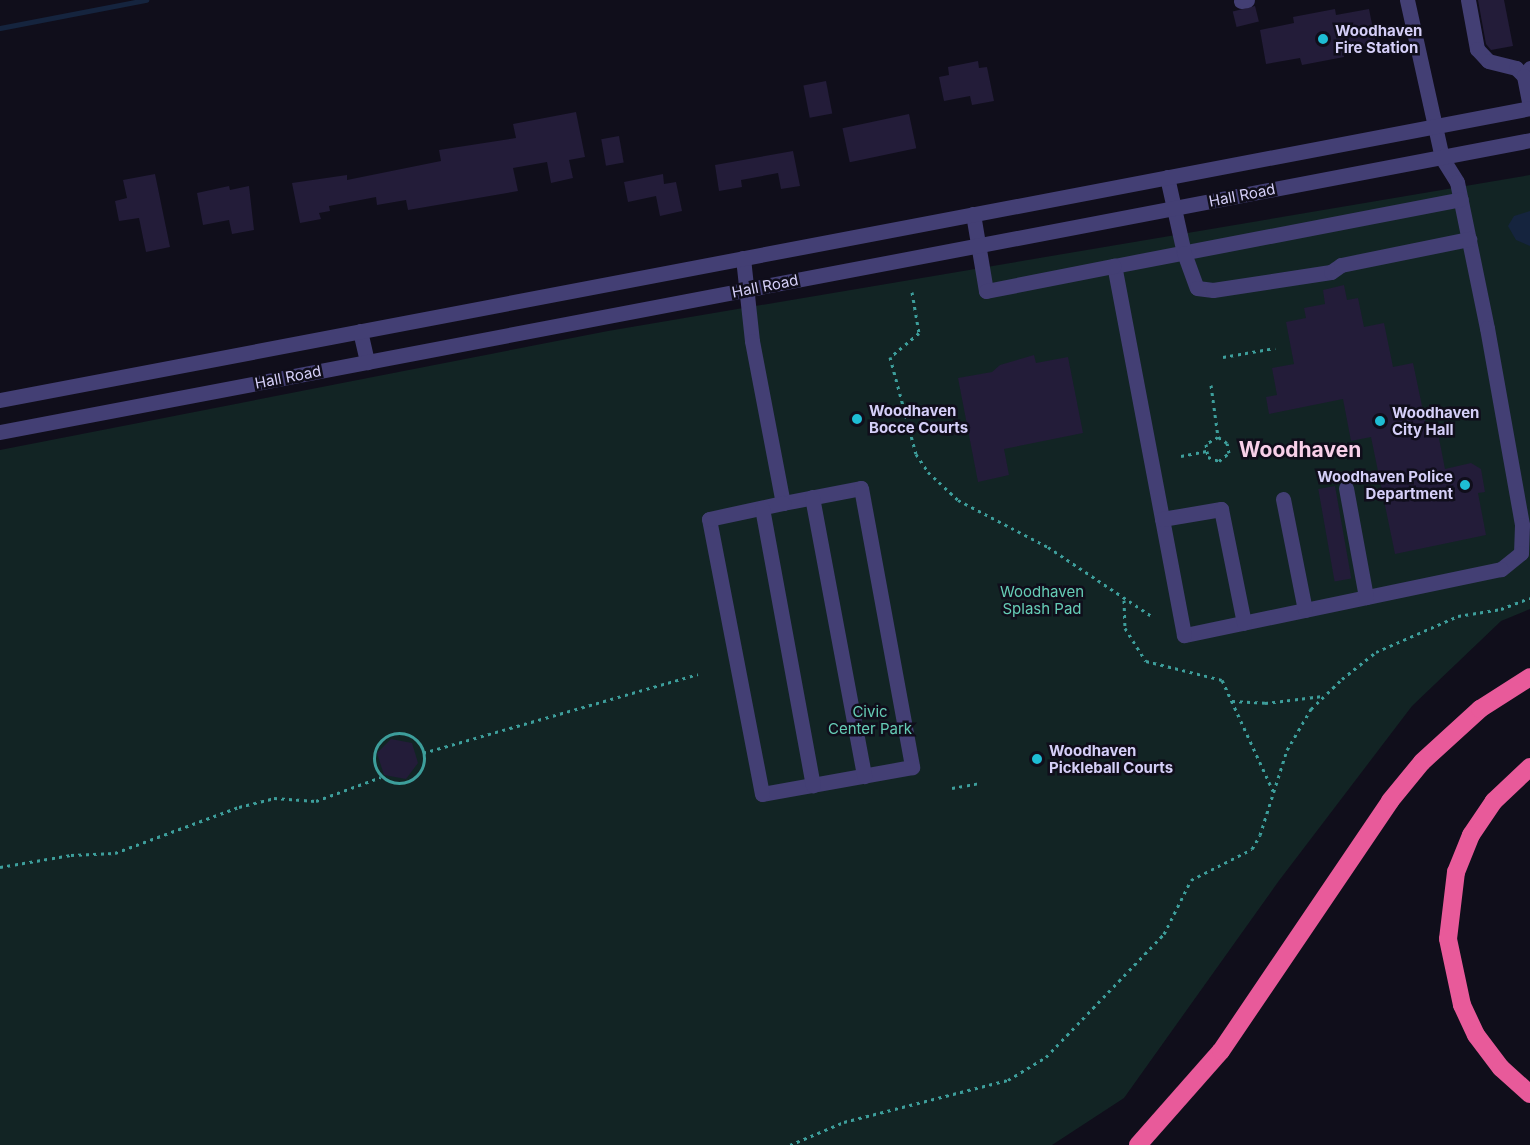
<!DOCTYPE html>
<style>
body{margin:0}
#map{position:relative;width:1530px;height:1145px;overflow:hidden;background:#100e1b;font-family:Inter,sans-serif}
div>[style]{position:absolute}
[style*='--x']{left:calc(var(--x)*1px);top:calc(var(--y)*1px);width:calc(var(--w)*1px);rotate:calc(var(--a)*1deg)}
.green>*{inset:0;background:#122424}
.water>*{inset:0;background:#15243e}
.stream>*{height:5px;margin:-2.5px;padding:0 2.5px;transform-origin:2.5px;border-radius:2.5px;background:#15243e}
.building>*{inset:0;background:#231c39;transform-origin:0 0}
.path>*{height:3px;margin-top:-1.5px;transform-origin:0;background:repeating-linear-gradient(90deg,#3d9e9b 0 3px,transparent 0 7.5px)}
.path>.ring{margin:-1.5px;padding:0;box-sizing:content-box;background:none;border:3px solid #3d9e9b;border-radius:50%}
.minor>*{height:15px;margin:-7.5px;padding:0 7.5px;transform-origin:7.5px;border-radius:7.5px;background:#433f74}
.highway>*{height:18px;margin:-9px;padding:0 9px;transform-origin:9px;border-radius:9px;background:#e85a9a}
.dots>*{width:16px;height:16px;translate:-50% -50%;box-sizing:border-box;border:3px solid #100e1b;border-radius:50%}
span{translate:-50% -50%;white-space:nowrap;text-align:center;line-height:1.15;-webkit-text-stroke:5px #100e1b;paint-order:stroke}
.poi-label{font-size:15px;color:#d5cff8;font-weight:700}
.left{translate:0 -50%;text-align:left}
.right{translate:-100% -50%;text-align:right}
.street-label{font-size:15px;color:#d5cff8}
.park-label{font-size:15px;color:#66cdb6}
.district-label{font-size:21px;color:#f8d0e9;font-weight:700}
</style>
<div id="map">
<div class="green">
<i style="clip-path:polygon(1530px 175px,1530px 609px,1501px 621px,1412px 706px,1278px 882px,1124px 1098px,1052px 1145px,0 1145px,0 450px,608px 331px)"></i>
</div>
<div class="water">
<i style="clip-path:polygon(1530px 211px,1530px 246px,1516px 240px,1508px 226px,1514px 216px)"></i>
</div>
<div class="stream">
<i style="--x:0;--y:28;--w:149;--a:-10.9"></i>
</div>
<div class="building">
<i style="clip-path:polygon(1478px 0,1504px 0,1513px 46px,1491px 50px,1486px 44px)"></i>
<i style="left:1255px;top:6px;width:16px;height:23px;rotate:76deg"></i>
<i style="clip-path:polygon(1335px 9px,1336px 15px,1369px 9px,1376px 44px,1343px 50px,1344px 57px,1302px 65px,1300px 58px,1266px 64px,1260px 30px,1294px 23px,1293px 17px)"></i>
<i style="clip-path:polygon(978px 61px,979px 68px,987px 67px,994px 101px,972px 105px,970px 96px,944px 101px,939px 77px,949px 75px,948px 67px)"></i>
<i style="left:826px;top:81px;width:33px;height:23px;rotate:79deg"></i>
<i style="clip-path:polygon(576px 112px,585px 157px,569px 160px,573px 178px,551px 183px,547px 162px,513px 168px,518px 191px,408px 210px,406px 200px,377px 205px,376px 197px,329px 206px,330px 211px,319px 213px,321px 219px,300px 223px,292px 183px,347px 175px,347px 180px,441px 161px,439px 150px,516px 138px,513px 124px)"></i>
<i style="left:909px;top:114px;width:35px;height:68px;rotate:78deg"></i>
<i style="left:619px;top:136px;width:27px;height:18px;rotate:80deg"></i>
<i style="clip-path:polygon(793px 151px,800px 186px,781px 189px,778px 173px,741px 180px,742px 187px,719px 191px,715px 165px)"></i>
<i style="clip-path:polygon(155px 174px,170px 247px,146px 252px,139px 218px,119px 221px,115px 201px,127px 198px,123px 180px)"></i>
<i style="clip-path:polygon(663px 174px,664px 184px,676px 182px,682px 211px,660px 216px,656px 196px,628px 202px,624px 182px)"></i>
<i style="clip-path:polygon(229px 186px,230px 190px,249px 186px,254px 230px,232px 234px,229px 220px,203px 225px,197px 193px)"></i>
<i style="clip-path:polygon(1344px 285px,1347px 300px,1358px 298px,1364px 327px,1384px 323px,1393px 367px,1413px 363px,1426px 425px,1436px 423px,1445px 469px,1471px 463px,1481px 469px,1485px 492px,1478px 493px,1486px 535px,1395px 554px,1371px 437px,1351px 441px,1343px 399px,1269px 414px,1266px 397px,1277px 395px,1272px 368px,1294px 364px,1286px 322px,1306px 318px,1304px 308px,1325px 304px,1323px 290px)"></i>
<i style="clip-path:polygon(1034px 355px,1036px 363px,1068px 357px,1083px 433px,1004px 449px,1009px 475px,978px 482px,958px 378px,992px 372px,1000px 365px)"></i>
<i style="left:1335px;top:486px;width:94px;height:17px;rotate:80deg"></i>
<i style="clip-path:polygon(391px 739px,412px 743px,418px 763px,406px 779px,384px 775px,377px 753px)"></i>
</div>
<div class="path">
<i style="--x:912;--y:292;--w:42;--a:80.3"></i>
<i style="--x:919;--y:333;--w:38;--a:140"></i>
<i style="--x:890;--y:357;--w:100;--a:75"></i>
<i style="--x:916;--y:454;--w:22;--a:56"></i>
<i style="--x:928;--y:472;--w:41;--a:43"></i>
<i style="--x:958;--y:500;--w:102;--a:27.6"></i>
<i style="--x:1048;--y:547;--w:123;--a:33.7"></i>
<i style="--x:1223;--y:357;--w:53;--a:-9.8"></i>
<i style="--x:1211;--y:385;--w:52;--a:82.3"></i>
<i style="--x:1181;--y:456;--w:26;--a:-11"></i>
<i style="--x:1207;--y:451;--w:6;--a:81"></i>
<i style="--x:1208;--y:457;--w:12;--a:20"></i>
<i style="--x:1219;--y:461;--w:13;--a:-39"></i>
<i style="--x:1229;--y:453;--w:10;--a:-101"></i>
<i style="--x:1227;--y:443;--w:11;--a:-146"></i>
<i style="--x:1218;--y:437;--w:14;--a:150"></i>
<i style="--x:1206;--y:444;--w:7;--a:82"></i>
<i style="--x:1124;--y:600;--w:28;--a:88"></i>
<i style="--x:1125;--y:628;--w:39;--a:58"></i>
<i style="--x:1146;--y:661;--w:78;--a:14"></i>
<i style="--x:1222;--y:680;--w:122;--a:65.3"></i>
<i style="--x:1232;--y:701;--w:33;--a:3"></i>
<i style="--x:1265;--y:703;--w:58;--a:-6.9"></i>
<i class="ring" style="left:374px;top:733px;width:47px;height:47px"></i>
<i style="--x:423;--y:753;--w:286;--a:-16"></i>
<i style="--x:952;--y:788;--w:28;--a:-10"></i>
<i style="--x:0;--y:867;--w:72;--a:-9.6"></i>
<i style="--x:71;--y:855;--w:44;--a:-2.6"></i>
<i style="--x:115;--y:853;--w:132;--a:-20.4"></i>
<i style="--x:239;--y:807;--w:36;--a:-14"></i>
<i style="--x:274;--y:798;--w:42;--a:4.1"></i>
<i style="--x:316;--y:801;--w:69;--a:-20.3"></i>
<i style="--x:790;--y:1145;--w:59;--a:-23.1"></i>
<i style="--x:844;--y:1122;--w:169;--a:-14.4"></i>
<i style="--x:1008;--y:1080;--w:44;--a:-31.2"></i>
<i style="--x:1046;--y:1057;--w:170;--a:-46.2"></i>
<i style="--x:1164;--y:934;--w:60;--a:-63.4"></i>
<i style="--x:1191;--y:880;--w:68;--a:-26.9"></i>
<i style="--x:1252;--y:849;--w:16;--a:-60"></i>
<i style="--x:1260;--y:835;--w:89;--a:-72.4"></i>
<i style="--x:1287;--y:750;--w:48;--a:-59.7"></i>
<i style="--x:1311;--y:709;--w:43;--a:-44.1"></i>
<i style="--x:1342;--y:679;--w:43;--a:-38.5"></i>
<i style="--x:1376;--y:652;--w:90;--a:-23.7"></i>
<i style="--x:1458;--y:616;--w:44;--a:-9.2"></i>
<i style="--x:1501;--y:609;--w:31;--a:-21"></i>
</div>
<div class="minor">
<i style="--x:1407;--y:0;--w:162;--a:77.5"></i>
<i style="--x:1442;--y:158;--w:28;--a:58"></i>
<i style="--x:1457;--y:182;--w:149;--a:78.4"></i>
<i style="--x:1487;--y:328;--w:200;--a:79.9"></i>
<i style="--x:1522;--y:525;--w:28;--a:92"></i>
<i style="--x:1521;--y:553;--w:26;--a:141"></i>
<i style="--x:1501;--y:569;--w:324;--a:168.2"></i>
<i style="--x:1184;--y:635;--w:376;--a:-100.7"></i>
<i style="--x:1114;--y:266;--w:353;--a:-10.9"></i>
<i style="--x:1468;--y:0;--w:50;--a:79.6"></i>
<i style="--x:1477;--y:49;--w:16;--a:47"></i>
<i style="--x:1488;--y:61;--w:29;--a:14"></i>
<i style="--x:1516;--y:68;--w:11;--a:45"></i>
<i style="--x:1241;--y:1;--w:6;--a:-9"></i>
<i style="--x:1530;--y:68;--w:10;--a:127"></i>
<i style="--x:1524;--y:76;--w:33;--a:79"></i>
<i style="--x:1167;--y:177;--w:78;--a:77.4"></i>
<i style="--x:1184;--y:253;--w:37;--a:70"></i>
<i style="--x:1197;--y:288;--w:16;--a:7"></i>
<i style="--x:1213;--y:290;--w:119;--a:-8.7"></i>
<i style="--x:1331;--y:272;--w:12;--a:-35"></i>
<i style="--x:1341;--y:265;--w:131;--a:-11.5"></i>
<i style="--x:973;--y:214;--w:78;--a:80.4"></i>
<i style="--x:986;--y:291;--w:130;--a:-11.1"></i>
<i style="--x:743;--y:258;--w:83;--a:83.8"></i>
<i style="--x:752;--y:341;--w:165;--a:79.2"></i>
<i style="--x:783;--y:503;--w:79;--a:-10.9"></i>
<i style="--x:861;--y:488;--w:284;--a:79.6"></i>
<i style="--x:912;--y:767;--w:152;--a:169.8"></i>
<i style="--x:762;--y:794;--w:280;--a:-100.9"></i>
<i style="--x:709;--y:519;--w:76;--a:-12.2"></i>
<i style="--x:360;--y:331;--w:32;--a:77"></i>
<i style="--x:0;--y:400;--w:1558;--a:-10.8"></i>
<i style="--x:0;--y:432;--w:1558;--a:-10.8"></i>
<i style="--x:1346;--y:488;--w:111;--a:79.6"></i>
<i style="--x:812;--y:497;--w:284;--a:79.4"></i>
<i style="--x:1283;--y:499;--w:113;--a:78.8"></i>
<i style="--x:762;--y:508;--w:282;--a:79.6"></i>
<i style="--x:1162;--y:519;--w:60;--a:-9.6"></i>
<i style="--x:1221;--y:509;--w:116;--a:78.6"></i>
</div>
<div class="highway">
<i style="--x:1530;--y:767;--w:50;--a:136.6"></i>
<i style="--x:1494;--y:801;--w:41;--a:124.1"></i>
<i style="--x:1471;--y:835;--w:40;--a:112"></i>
<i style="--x:1456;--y:872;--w:67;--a:96.8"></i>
<i style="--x:1448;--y:939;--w:67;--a:78"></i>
<i style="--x:1462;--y:1005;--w:33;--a:65"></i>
<i style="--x:1476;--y:1035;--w:41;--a:52.9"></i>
<i style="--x:1501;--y:1068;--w:39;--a:42"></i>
<i style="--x:1138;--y:1145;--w:125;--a:-48.6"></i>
<i style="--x:1221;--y:1051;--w:302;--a:-55.9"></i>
<i style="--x:1390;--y:801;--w:50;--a:-50.6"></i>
<i style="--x:1422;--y:762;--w:79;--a:-42.4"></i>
<i style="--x:1480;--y:709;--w:59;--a:-32.6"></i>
</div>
<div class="dots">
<i style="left:1323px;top:39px;background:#1ebdd4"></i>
<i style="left:857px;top:419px;background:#1ebdd4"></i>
<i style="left:1380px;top:421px;background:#1ebdd4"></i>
<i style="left:1465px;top:485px;background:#1ebdd4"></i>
<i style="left:1037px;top:759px;background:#1ebdd4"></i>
</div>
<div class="poi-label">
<span class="left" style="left:1335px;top:39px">Woodhaven<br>Fire Station</span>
<span class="left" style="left:869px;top:419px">Woodhaven<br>Bocce Courts</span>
<span class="left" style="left:1392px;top:421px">Woodhaven<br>City Hall</span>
<span class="right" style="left:1453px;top:485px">Woodhaven Police<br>Department</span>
<span class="left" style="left:1049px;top:759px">Woodhaven<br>Pickleball Courts</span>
</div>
<div class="street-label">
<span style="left:1242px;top:195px;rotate:-11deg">Hall Road</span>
<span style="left:765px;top:286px;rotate:-11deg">Hall Road</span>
<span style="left:288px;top:377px;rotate:-11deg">Hall Road</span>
</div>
<div class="park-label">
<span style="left:1042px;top:600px">Woodhaven<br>Splash Pad</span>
<span style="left:870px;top:720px">Civic<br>Center Park</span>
</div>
<div class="district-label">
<span style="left:1300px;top:450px">Woodhaven</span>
</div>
</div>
